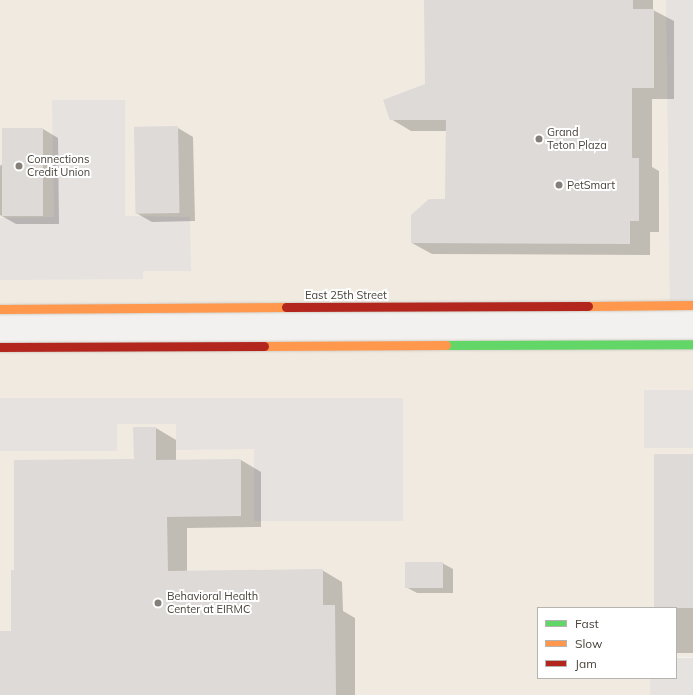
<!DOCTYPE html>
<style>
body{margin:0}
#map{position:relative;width:693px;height:695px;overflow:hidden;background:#f3f1ef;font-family:Mulish,sans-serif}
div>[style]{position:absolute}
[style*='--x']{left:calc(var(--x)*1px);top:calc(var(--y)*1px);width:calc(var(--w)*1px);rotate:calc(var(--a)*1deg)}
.commercial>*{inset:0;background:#f1eae0;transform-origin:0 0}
.parking>*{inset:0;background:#e5e2e0;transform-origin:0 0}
.shadow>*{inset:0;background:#0003}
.building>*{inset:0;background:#dddad7;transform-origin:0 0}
.roads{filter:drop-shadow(0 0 1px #d2cec6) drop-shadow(0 0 1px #d2cec6)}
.fast>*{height:9px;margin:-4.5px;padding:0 4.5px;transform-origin:4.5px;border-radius:4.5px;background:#63d668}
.slow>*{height:9px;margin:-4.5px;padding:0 4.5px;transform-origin:4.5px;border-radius:4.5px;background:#ff974d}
.jam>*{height:9px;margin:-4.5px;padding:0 4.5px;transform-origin:4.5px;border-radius:4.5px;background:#b3261e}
.dots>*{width:11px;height:11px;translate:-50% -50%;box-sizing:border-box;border:2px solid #fff;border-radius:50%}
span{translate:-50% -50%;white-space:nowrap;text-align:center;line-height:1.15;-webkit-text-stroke:4px #fff;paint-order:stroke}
.poi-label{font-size:11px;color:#49433a}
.left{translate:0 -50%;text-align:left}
.street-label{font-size:11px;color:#49433a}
.legend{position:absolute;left:537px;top:607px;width:140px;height:72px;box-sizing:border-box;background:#fff;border:1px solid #b6b4b0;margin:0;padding:5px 7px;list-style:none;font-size:12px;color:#49433a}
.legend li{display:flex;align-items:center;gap:8px;height:20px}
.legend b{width:20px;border:1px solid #b6b4b0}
</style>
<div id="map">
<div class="commercial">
<i style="left:0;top:0;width:693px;height:309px"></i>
<i style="clip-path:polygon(693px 344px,693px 657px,676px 657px,676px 608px,538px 608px,538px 678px,650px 678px,650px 695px,0 695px,0 347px)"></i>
</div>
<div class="parking">
<i style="clip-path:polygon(666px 0,693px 0,693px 305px,670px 306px)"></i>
<i style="clip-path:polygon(52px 100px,125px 100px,125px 216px,190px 217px,191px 271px,143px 271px,143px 279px,0 280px,0 218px,54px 217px)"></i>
<i style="left:644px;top:390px;width:49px;height:58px"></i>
<i style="clip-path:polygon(0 398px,403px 398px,403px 521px,254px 521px,254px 449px,176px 450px,176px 424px,117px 424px,117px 451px,0 451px)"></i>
<i style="clip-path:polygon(676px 658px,693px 658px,693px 695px,650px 695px,650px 678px,676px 678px)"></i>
</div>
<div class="shadow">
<i style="clip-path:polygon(425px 0,653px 0,653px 10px,674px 21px,674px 99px,652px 99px,652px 167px,659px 171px,659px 232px,650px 232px,650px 255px,432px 254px,412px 243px,446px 200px,447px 131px,411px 131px,391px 119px,426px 85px)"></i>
<i style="clip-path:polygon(178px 128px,193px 137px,195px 221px,152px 222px,136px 213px)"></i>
<i style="clip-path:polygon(43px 129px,58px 138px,59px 224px,16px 224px,0 215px,0 166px)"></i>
<i style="clip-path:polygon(156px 428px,176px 440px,176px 461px,241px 460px,261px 472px,261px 527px,187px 528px,187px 572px,322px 570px,342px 582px,343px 611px,355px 618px,355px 695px,0 695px,0 632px,12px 632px,15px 571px,135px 460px)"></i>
<i style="clip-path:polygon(693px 455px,693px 653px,676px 653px,676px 608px,654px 608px)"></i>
<i style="clip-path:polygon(442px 563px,453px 569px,453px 593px,417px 593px,406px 587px)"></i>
</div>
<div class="building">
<i style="clip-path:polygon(424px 0,633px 0,633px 9px,654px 9px,654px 88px,632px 88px,632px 158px,639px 158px,639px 221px,630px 221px,630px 244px,411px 243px,411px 215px,429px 199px,445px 199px,446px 120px,390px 120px,383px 100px,425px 84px)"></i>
<i style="left:178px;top:126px;width:87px;height:44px;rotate:89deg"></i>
<i style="left:2px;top:128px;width:41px;height:88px"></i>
<i style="clip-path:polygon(133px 427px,156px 427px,156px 460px,241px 459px,241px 516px,167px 517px,168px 571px,323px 569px,323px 605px,335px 605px,336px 695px,0 695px,0 631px,11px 631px,11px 570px,14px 570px,14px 460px,134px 459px)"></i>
<i style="left:654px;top:454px;width:39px;height:154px"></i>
<i style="left:405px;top:562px;width:38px;height:26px"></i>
</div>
<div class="roads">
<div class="fast">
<i style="--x:446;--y:345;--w:247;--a:-0.2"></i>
</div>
<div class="slow">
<i style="--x:588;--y:306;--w:105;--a:-0.5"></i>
<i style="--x:0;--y:309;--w:286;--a:-0.4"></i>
<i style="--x:264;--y:346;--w:182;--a:-0.3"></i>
</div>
<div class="jam">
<i style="--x:286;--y:307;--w:302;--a:-0.2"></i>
<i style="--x:0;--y:347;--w:264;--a:-0.2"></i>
</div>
</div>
<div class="dots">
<i style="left:539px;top:139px;background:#848079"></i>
<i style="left:19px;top:166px;background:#848079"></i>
<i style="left:559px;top:185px;background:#848079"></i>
<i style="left:158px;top:603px;background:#848079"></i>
</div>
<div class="poi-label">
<span class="left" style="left:547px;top:139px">Grand<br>Teton Plaza</span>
<span class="left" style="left:27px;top:166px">Connections<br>Credit Union</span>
<span class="left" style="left:567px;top:185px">PetSmart</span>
<span class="left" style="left:167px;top:603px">Behavioral Health<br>Center at EIRMC</span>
</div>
<div class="street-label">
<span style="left:346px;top:295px">East 25th Street</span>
</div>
<ul class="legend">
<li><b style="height:5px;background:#63d668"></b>Fast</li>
<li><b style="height:5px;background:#ff974d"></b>Slow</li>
<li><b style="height:5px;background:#b3261e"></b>Jam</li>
</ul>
</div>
